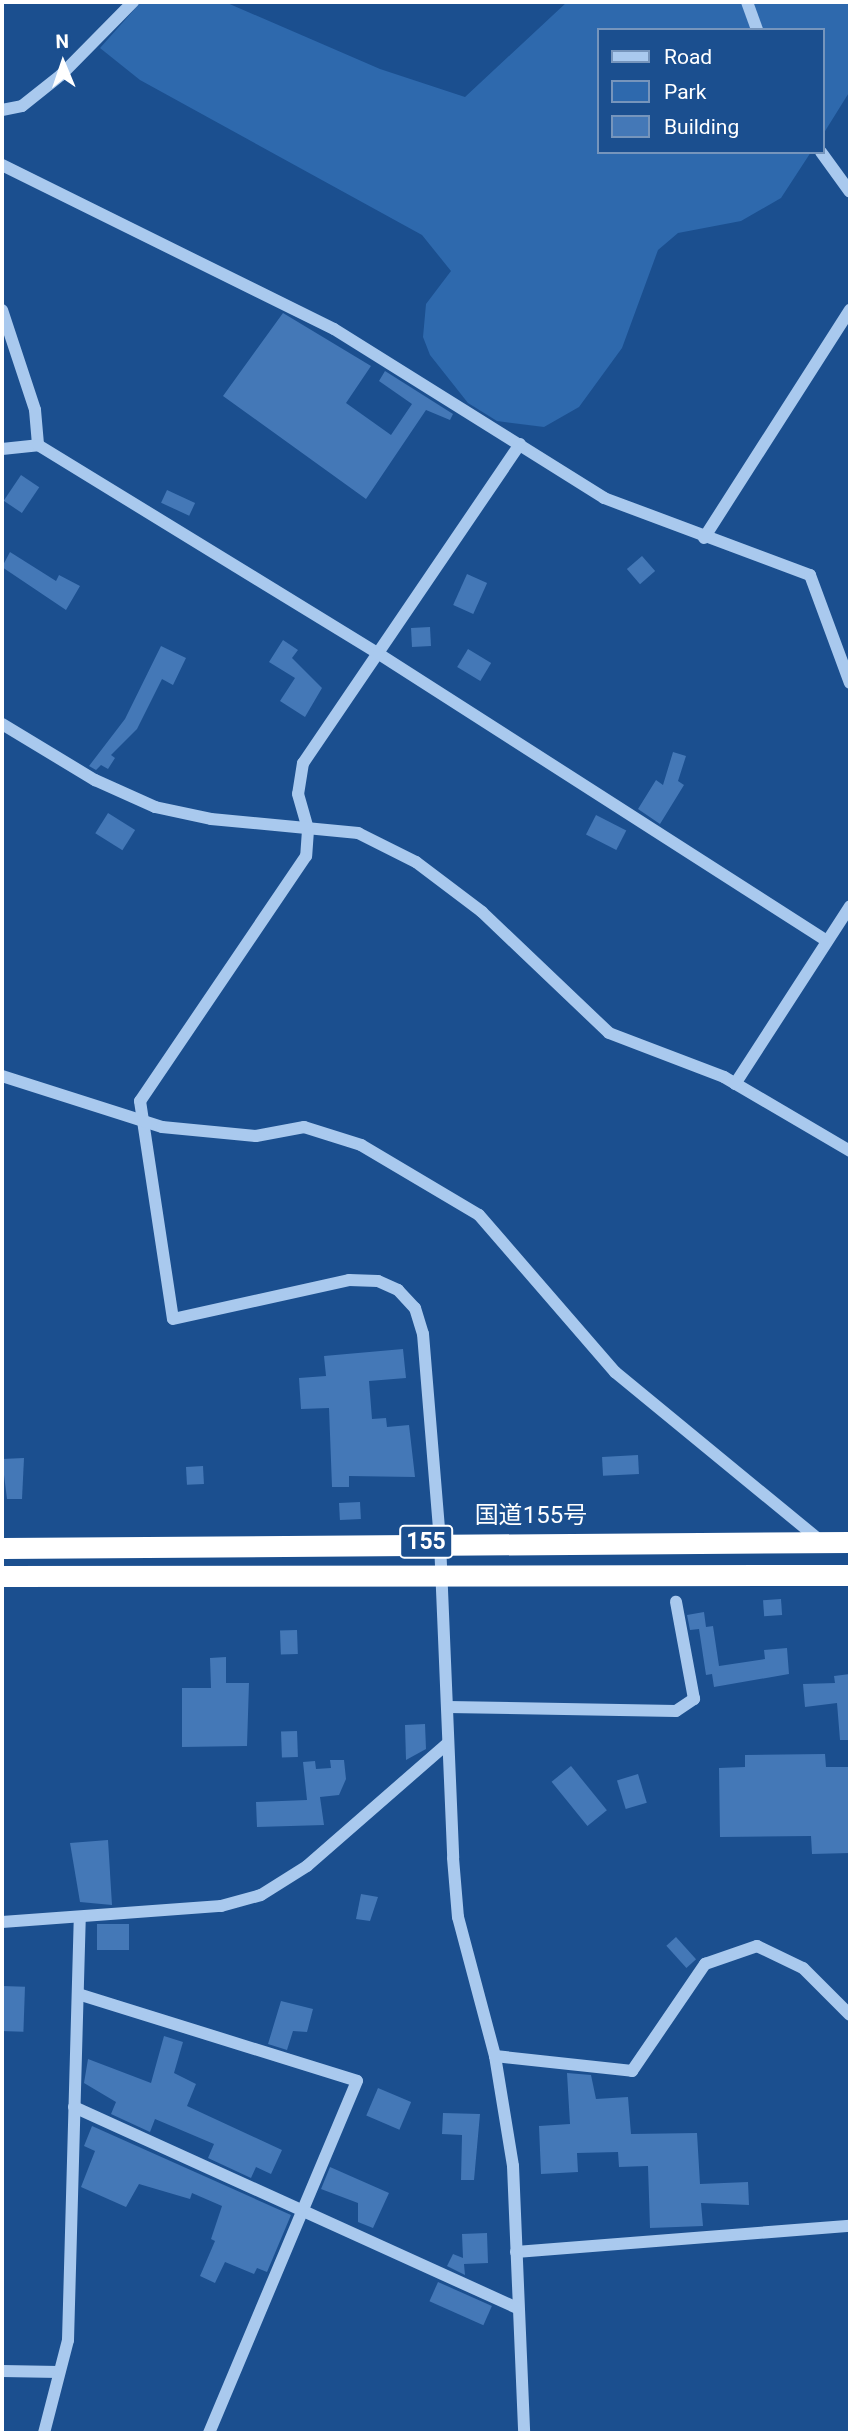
<!DOCTYPE html>
<meta charset="utf-8">
<style>
body{margin:0}
#map{position:relative;width:852px;height:2435px;overflow:hidden;background:#1b4f8f;font-family:Roboto,"Noto Sans JP",sans-serif}
div>[style]{position:absolute}
[style*='--x']{left:calc(var(--x)*1px);top:calc(var(--y)*1px);width:calc(var(--w)*1px);rotate:calc(var(--a)*1deg)}
.green>*{inset:0;background:#2e69ad}
.building>*{inset:0;background:#4478b7;transform-origin:0 0}
.minor>*{height:12px;margin:-6px;padding:0 6px;transform-origin:6px;border-radius:6px;background:#a9c9ee}
.highway>*{height:21px;margin:-10.5px;padding:0 10.5px;transform-origin:10.5px;border-radius:10.5px;background:#fff}
span{translate:-50% -50%;white-space:nowrap;text-align:center;line-height:1.15;-webkit-text-stroke:5px #1b4f8f;paint-order:stroke}
.shield-label span{padding:2px 5px;background:#1b4f8f;border:2px solid;border-radius:5px;-webkit-text-stroke-width:0}
.shield-label{font-size:23px;color:#fff;font-weight:700}
.street-label{font-size:24px;color:#fff}
.frame{position:absolute;inset:0;border:4px solid #fff;pointer-events:none}
.legend{position:absolute;left:597px;top:28px;width:228px;height:126px;box-sizing:border-box;background:#1b4f8f;border:2px solid #7695bc;margin:0;padding:9px 12px;list-style:none;font-size:21px;color:#fff}
.legend li{display:flex;align-items:center;gap:14px;height:35px}
.legend b{width:35px;border:2px solid #7695bc}
.north{position:absolute;left:28px;top:28px;width:70px;height:70px;-webkit-text-stroke:5px #1b4f8f;paint-order:stroke;rotate:358deg;font-size:19px;font-weight:700;line-height:28px;text-align:center;color:#fff}
.north::after{content:'';display:block;margin:auto;width:24px;height:32px;background:#fff;clip-path:polygon(50% 0,100% 100%,50% 72%,0 100%)}
</style>
<div id="map">
<div class="green">
<i style="clip-path:polygon(141px 2px,225px 2px,380px 69px,465px 97px,567px 2px,850px 2px,850px 91px,822px 136px,822px 30px,598px 30px,598px 152px,811px 152px,781px 198px,741px 221px,678px 233px,658px 250px,622px 348px,579px 407px,544px 427px,497px 421px,468px 403px,430px 355px,423px 337px,426px 304px,451px 271px,422px 235px,140px 80px,100px 48px)"></i>
</div>
<div class="building">
<i style="clip-path:polygon(283px 313px,371px 366px,346px 403px,391px 435px,412px 404px,379px 381px,385px 371px,453px 414px,450px 420px,426px 410px,366px 499px,223px 396px)"></i>
<i style="left:21px;top:475px;width:22px;height:31px;rotate:34deg"></i>
<i style="left:167px;top:490px;width:31px;height:14px;rotate:25deg"></i>
<i style="clip-path:polygon(10px 552px,56px 581px,59px 575px,80px 586px,66px 610px,2px 567px)"></i>
<i style="left:642px;top:556px;width:20px;height:20px;rotate:49deg"></i>
<i style="left:467px;top:574px;width:22px;height:34px;rotate:24deg"></i>
<i style="left:430px;top:627px;width:19px;height:19px;rotate:87deg"></i>
<i style="clip-path:polygon(283px 640px,298px 650px,292px 658px,322px 688px,305px 717px,280px 701px,295px 678px,269px 662px)"></i>
<i style="clip-path:polygon(161px 646px,186px 658px,173px 685px,162px 679px,137px 729px,111px 755px,115px 758px,108px 769px,101px 765px,96px 770px,89px 766px,125px 719px)"></i>
<i style="left:468px;top:649px;width:27px;height:21px;rotate:31deg"></i>
<i style="clip-path:polygon(673px 752px,686px 756px,678px 781px,684px 785px,660px 824px,638px 809px,656px 780px,663px 785px)"></i>
<i style="left:108px;top:813px;width:32px;height:24px;rotate:32deg"></i>
<i style="left:596px;top:815px;width:34px;height:22px;rotate:27deg"></i>
<i style="clip-path:polygon(403px 1349px,406px 1378px,369px 1381px,372px 1419px,386px 1418px,387px 1427px,409px 1425px,415px 1477px,349px 1476px,349px 1487px,332px 1487px,329px 1408px,301px 1409px,299px 1378px,326px 1376px,324px 1356px)"></i>
<i style="left:638px;top:1455px;width:19px;height:36px;rotate:87deg"></i>
<i style="clip-path:polygon(24px 1458px,22px 1499px,7px 1499px,2px 1459px)"></i>
<i style="left:203px;top:1466px;width:18px;height:17px;rotate:87deg"></i>
<i style="left:360px;top:1502px;width:17px;height:21px;rotate:87deg"></i>
<i style="left:781px;top:1599px;width:16px;height:18px;rotate:86deg"></i>
<i style="clip-path:polygon(704px 1612px,706px 1627px,713px 1626px,719px 1666px,765px 1659px,764px 1650px,787px 1648px,789px 1674px,714px 1687px,712px 1674px,706px 1675px,699px 1629px,690px 1630px,687px 1615px)"></i>
<i style="left:297px;top:1630px;width:24px;height:17px;rotate:88deg"></i>
<i style="clip-path:polygon(226px 1657px,226px 1683px,249px 1683px,247px 1746px,182px 1747px,182px 1688px,211px 1688px,210px 1658px)"></i>
<i style="clip-path:polygon(850px 1674px,850px 1740px,840px 1740px,837px 1703px,805px 1707px,803px 1684px,835px 1683px,834px 1676px)"></i>
<i style="clip-path:polygon(425px 1724px,426px 1749px,406px 1760px,405px 1725px)"></i>
<i style="left:297px;top:1731px;width:26px;height:16px;rotate:88deg"></i>
<i style="clip-path:polygon(825px 1754px,826px 1767px,850px 1767px,850px 1853px,812px 1854px,811px 1836px,720px 1837px,719px 1768px,745px 1767px,745px 1755px)"></i>
<i style="clip-path:polygon(330px 1760px,344px 1760px,346px 1779px,339px 1795px,320px 1797px,324px 1825px,257px 1827px,256px 1802px,307px 1800px,303px 1762px,315px 1761px,316px 1769px,331px 1768px)"></i>
<i style="left:571px;top:1766px;width:57px;height:25px;rotate:51deg"></i>
<i style="left:638px;top:1774px;width:30px;height:22px;rotate:73deg"></i>
<i style="clip-path:polygon(108px 1840px,112px 1905px,80px 1902px,70px 1843px)"></i>
<i style="clip-path:polygon(361px 1894px,378px 1897px,370px 1921px,356px 1919px)"></i>
<i style="left:97px;top:1924px;width:32px;height:26px"></i>
<i style="left:676px;top:1937px;width:30px;height:13px;rotate:48deg"></i>
<i style="left:2px;top:1986px;width:23px;height:45px;rotate:2deg"></i>
<i style="clip-path:polygon(281px 2001px,313px 2009px,307px 2032px,293px 2031px,287px 2050px,268px 2044px)"></i>
<i style="clip-path:polygon(164px 2036px,183px 2042px,174px 2073px,196px 2084px,187px 2106px,282px 2150px,271px 2174px,256px 2167px,251px 2178px,208px 2158px,214px 2144px,155px 2119px,150px 2132px,111px 2114px,116px 2102px,84px 2083px,88px 2059px,151px 2083px)"></i>
<i style="clip-path:polygon(567px 2073px,591px 2075px,596px 2099px,628px 2097px,631px 2134px,697px 2133px,700px 2184px,748px 2182px,749px 2205px,701px 2203px,703px 2226px,650px 2228px,648px 2166px,619px 2167px,618px 2152px,577px 2153px,578px 2172px,541px 2174px,539px 2126px,570px 2124px)"></i>
<i style="left:378px;top:2088px;width:36px;height:30px;rotate:23deg"></i>
<i style="clip-path:polygon(443px 2113px,480px 2114px,474px 2180px,461px 2180px,462px 2135px,442px 2134px)"></i>
<i style="clip-path:polygon(92px 2126px,291px 2215px,267px 2272px,257px 2268px,254px 2274px,225px 2262px,215px 2283px,200px 2276px,215px 2241px,211px 2239px,222px 2206px,192px 2193px,190px 2199px,139px 2184px,126px 2207px,81px 2187px,95px 2151px,84px 2146px)"></i>
<i style="clip-path:polygon(330px 2167px,389px 2193px,373px 2228px,358px 2222px,358px 2203px,321px 2189px)"></i>
<i style="clip-path:polygon(487px 2233px,488px 2263px,464px 2264px,465px 2275px,447px 2266px,453px 2254px,463px 2258px,462px 2234px)"></i>
<i style="left:438px;top:2282px;width:59px;height:21px;rotate:24deg"></i>
</div>
<div class="minor">
<i style="--x:747;--y:2;--w:30;--a:70"></i>
<i style="--x:2;--y:110;--w:20;--a:-11"></i>
<i style="--x:22;--y:106;--w:50;--a:-38.5"></i>
<i style="--x:61;--y:75;--w:103;--a:-45.4"></i>
<i style="--x:821;--y:152;--w:49;--a:54.1"></i>
<i style="--x:2;--y:165;--w:370;--a:26.3"></i>
<i style="--x:334;--y:329;--w:319;--a:32"></i>
<i style="--x:604;--y:498;--w:220;--a:20.5"></i>
<i style="--x:810;--y:575;--w:115;--a:69.7"></i>
<i style="--x:2;--y:310;--w:105;--a:71.7"></i>
<i style="--x:35;--y:410;--w:35;--a:85"></i>
<i style="--x:520;--y:444;--w:386;--a:124.2"></i>
<i style="--x:303;--y:763;--w:31;--a:99"></i>
<i style="--x:298;--y:794;--w:37;--a:74"></i>
<i style="--x:308;--y:830;--w:26;--a:94"></i>
<i style="--x:306;--y:856;--w:296;--a:124.1"></i>
<i style="--x:140;--y:1101;--w:220;--a:81.4"></i>
<i style="--x:173;--y:1319;--w:180;--a:-12.5"></i>
<i style="--x:349;--y:1280;--w:29;--a:2"></i>
<i style="--x:378;--y:1281;--w:22;--a:24"></i>
<i style="--x:398;--y:1290;--w:25;--a:47"></i>
<i style="--x:415;--y:1308;--w:27;--a:73"></i>
<i style="--x:423;--y:1334;--w:209;--a:85.3"></i>
<i style="--x:440;--y:1542;--w:316;--a:87.6"></i>
<i style="--x:453;--y:1858;--w:59;--a:85.2"></i>
<i style="--x:458;--y:1917;--w:144;--a:75.1"></i>
<i style="--x:495;--y:2056;--w:111;--a:80.7"></i>
<i style="--x:513;--y:2166;--w:267;--a:87.6"></i>
<i style="--x:2;--y:449;--w:36;--a:-6"></i>
<i style="--x:38;--y:445;--w:400;--a:31.5"></i>
<i style="--x:379;--y:654;--w:532;--a:32.64"></i>
<i style="--x:704;--y:538;--w:271;--a:-57.4"></i>
<i style="--x:2;--y:724;--w:109;--a:31.1"></i>
<i style="--x:95;--y:780;--w:66;--a:24.2"></i>
<i style="--x:155;--y:807;--w:57;--a:12.1"></i>
<i style="--x:211;--y:819;--w:148;--a:5.4"></i>
<i style="--x:358;--y:833;--w:65;--a:26.6"></i>
<i style="--x:416;--y:862;--w:83;--a:37.1"></i>
<i style="--x:482;--y:912;--w:175;--a:43.6"></i>
<i style="--x:609;--y:1033;--w:123;--a:20.9"></i>
<i style="--x:724;--y:1077;--w:146;--a:30.4"></i>
<i style="--x:2;--y:1076;--w:168;--a:17.7"></i>
<i style="--x:162;--y:1127;--w:94;--a:5.5"></i>
<i style="--x:256;--y:1136;--w:49;--a:-10.6"></i>
<i style="--x:304;--y:1127;--w:60;--a:17.5"></i>
<i style="--x:361;--y:1145;--w:137;--a:30.7"></i>
<i style="--x:479;--y:1215;--w:208;--a:49.1"></i>
<i style="--x:615;--y:1372;--w:268;--a:39.4"></i>
<i style="--x:735;--y:1084;--w:212;--a:-57.1"></i>
<i style="--x:448;--y:1707;--w:228;--a:1"></i>
<i style="--x:676;--y:1711;--w:22;--a:-34"></i>
<i style="--x:694;--y:1699;--w:99;--a:-100.5"></i>
<i style="--x:2;--y:1922;--w:220;--a:-4.2"></i>
<i style="--x:221;--y:1906;--w:41;--a:-15.4"></i>
<i style="--x:261;--y:1895;--w:54;--a:-32.2"></i>
<i style="--x:307;--y:1866;--w:186;--a:-41.1"></i>
<i style="--x:78;--y:1994;--w:292;--a:17.3"></i>
<i style="--x:357;--y:2081;--w:382;--a:112.8"></i>
<i style="--x:495;--y:2056;--w:138;--a:6.2"></i>
<i style="--x:632;--y:2071;--w:130;--a:-55.7"></i>
<i style="--x:705;--y:1964;--w:55;--a:-19.1"></i>
<i style="--x:757;--y:1946;--w:51;--a:25.6"></i>
<i style="--x:803;--y:1968;--w:66;--a:45"></i>
<i style="--x:74;--y:2107;--w:486;--a:24.4"></i>
<i style="--x:516;--y:2252;--w:335;--a:-4.5"></i>
<i style="--x:2;--y:2371;--w:57;--a:1"></i>
<i style="--x:44;--y:2433;--w:96;--a:-75.5"></i>
<i style="--x:68;--y:2340;--w:423;--a:-88.4"></i>
</div>
<div class="highway">
<i style="--x:2;--y:1548;--w:848;--a:-0.41"></i>
<i style="--x:2;--y:1576;--w:848;--a:-0.07"></i>
</div>
<div class="shield-label">
<span style="left:426px;top:1542px">155</span>
</div>
<div class="street-label">
<span style="left:531px;top:1516px">国道155号</span>
</div>
<div class="frame"></div>
<ul class="legend">
<li><b style="height:9px;background:#a9c9ee"></b>Road</li>
<li><b style="height:19px;background:#2e69ad"></b>Park</li>
<li><b style="height:19px;background:#4478b7"></b>Building</li>
</ul>
<div class="north">N</div>
</div>
